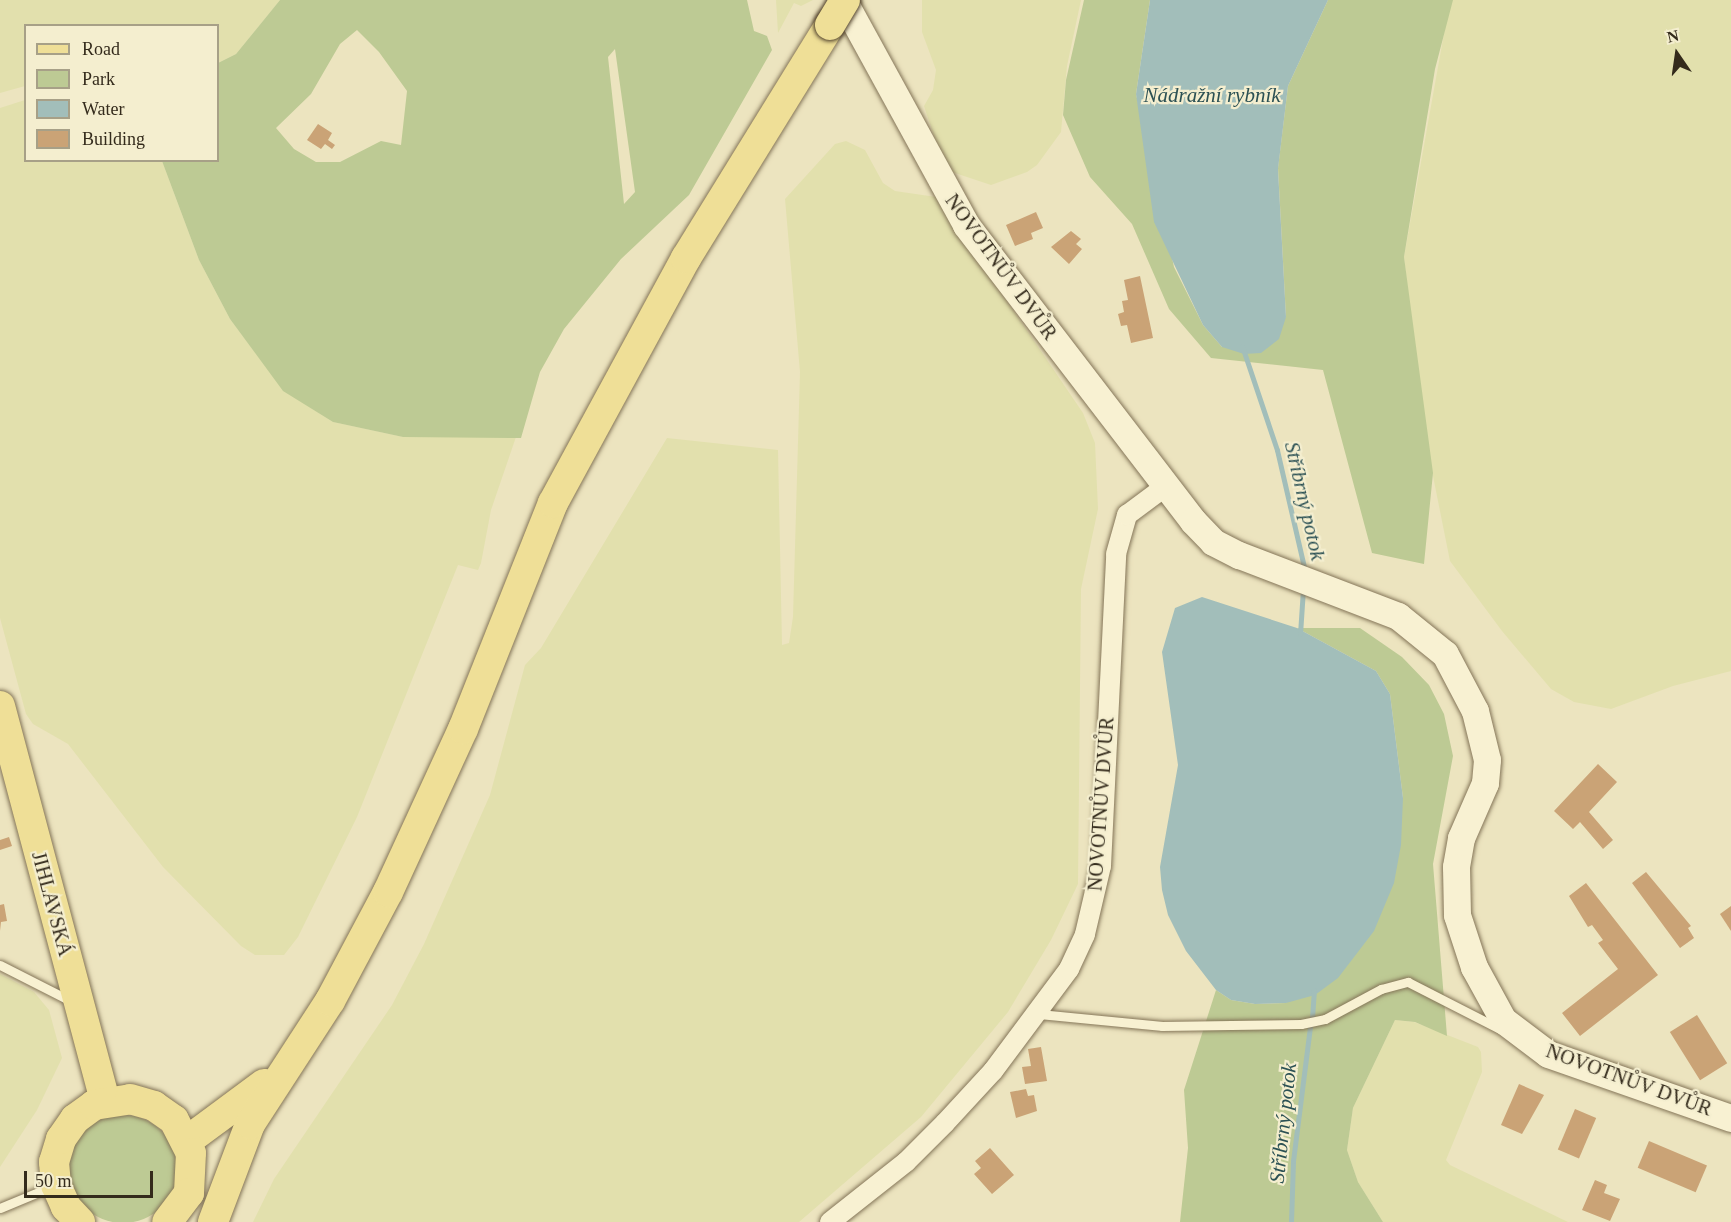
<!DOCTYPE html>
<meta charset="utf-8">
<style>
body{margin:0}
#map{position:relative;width:1731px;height:1222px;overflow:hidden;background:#ece4bf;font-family:Georgia,serif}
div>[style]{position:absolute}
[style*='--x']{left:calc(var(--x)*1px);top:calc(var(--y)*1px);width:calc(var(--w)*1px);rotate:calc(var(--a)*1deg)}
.farmland>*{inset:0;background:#e2e0ad}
.green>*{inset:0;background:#bdca94}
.round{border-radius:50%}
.water>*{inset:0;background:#a2beba}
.stream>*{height:5px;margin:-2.5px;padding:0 2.5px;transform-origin:2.5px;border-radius:2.5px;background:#a2beba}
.building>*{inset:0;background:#caa376;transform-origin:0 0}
.roads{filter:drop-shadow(0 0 2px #847558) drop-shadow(0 0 2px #847558)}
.lane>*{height:9px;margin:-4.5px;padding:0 4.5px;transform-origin:4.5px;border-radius:4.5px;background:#f8f1d2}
.street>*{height:20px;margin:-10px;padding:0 10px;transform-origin:10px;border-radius:10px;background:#f8f1d2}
.secondary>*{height:27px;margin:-13.5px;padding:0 13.5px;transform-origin:13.5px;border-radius:13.5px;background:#f8f1d2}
.primary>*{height:30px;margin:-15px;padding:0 15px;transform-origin:15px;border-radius:15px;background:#efdf97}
.bridges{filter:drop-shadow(0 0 2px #52432d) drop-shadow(0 0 2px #52432d)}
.primary-bridge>*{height:30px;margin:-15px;padding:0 15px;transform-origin:15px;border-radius:15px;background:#efdf97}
span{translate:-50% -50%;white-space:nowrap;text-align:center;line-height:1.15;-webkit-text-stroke:4.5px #f4eecf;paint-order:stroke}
.street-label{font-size:20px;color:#342b1c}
.water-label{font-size:21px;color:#2c5154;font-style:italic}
.legend{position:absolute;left:24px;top:24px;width:195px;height:138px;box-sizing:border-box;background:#f4eecf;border:2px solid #a7a087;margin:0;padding:8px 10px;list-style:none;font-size:18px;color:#342b1c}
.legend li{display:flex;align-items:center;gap:12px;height:30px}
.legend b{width:30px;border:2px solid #a7a087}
.north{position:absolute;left:1647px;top:24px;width:60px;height:60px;-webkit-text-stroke:4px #f4eecf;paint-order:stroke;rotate:347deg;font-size:16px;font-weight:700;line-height:24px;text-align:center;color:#342b1c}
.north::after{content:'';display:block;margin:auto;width:21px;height:27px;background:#342b1c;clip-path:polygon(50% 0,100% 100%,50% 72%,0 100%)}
.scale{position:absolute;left:24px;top:1171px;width:129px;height:27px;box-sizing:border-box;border:3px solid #342b1c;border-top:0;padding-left:8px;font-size:18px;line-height:21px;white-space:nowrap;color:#342b1c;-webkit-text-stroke:4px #f4eecf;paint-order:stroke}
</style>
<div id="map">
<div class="farmland">
<i style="clip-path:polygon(0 0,280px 0,236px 54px,218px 63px,218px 26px,26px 26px,25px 86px,0 93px)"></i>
<i style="clip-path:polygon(776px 0,813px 0,801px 6px,794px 3px,778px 33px)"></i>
<i style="clip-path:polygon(922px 0,1081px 0,1067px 66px,1061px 132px,1037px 165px,1027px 172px,991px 185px,952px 172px,940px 154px,924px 106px,933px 90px,936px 70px,922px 32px)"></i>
<i style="clip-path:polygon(1450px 0,1731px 0,1731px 671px,1673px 686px,1611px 709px,1574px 702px,1551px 689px,1502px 631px,1450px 561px,1424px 431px,1404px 257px)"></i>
<i style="clip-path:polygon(25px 100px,26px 160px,162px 161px,199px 260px,230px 319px,284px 391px,333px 422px,403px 437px,516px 437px,491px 510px,481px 563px,478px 570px,458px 565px,357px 817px,298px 937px,284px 955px,255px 955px,241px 946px,163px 867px,68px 744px,33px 724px,26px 714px,0 618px,0 108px)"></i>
<i style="clip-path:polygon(846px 141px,865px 150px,883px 183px,895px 191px,936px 197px,1083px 413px,1095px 443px,1098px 509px,1081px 589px,1078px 884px,1051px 940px,1008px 1012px,921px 1117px,799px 1222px,253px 1222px,274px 1179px,392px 1005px,424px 944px,490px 795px,525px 665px,541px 648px,667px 438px,778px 450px,782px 645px,789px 643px,793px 617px,800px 372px,785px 199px,835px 144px)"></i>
<i style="clip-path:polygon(0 974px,34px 992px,49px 1010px,62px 1058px,37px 1110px,0 1167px)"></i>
<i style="clip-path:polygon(1395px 1020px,1414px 1022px,1478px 1047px,1481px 1052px,1482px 1072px,1446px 1160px,1450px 1165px,1568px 1222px,1383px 1222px,1358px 1182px,1347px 1150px,1353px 1108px)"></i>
</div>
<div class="green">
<i style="clip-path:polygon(evenodd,280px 0,747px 0,754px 31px,767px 36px,772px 50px,689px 195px,621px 259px,564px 329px,540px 372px,521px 438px,403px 437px,333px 422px,283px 391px,230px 319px,199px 260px,162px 161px,218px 160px,218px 63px,236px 54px,280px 0,357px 30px,379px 52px,407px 91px,401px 145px,381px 141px,340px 162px,316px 162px,294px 149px,276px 128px,311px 94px,340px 44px,357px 30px,280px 0,615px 49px,635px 192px,624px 204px,608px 57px,615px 49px)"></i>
<i style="clip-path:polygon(1084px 0,1150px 0,1136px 94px,1174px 267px,1203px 325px,1222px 347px,1286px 317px,1278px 168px,1288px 86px,1328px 0,1453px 0,1435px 69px,1404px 257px,1433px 473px,1424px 564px,1372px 553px,1323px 370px,1211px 358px,1169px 309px,1132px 224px,1090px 177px,1063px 115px,1066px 80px)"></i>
<i style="clip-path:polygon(1297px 628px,1360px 628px,1402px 657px,1429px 685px,1444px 714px,1453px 756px,1433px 864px,1447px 1036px,1415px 1022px,1395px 1020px,1353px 1108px,1347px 1150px,1358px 1182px,1383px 1222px,1180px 1222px,1188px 1148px,1184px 1090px,1216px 990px,1231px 1000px,1255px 1004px,1286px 1003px,1403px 798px,1390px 694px,1376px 671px)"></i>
<i class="round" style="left:69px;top:1115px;width:108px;height:108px"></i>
</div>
<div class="water">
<i style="clip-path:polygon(1150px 0,1328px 0,1288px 86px,1278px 169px,1286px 317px,1279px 339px,1261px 353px,1244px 354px,1222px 347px,1203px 325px,1154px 222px,1136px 94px)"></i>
<i style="clip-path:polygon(1202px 597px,1297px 628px,1376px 671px,1390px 694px,1403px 798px,1401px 845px,1394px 883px,1374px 931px,1338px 978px,1315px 995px,1286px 1003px,1255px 1004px,1231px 1000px,1216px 990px,1186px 951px,1168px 915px,1162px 890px,1160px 867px,1178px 765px,1162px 652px,1175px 608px)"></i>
</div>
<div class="stream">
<i style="--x:1242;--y:346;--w:110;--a:71.4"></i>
<i style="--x:1277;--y:450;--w:124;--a:77"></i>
<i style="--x:1300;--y:634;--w:45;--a:-86.2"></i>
<i style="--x:1312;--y:1018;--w:28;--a:-86"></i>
<i style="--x:1291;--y:1222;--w:61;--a:-88.1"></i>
<i style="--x:1293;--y:1161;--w:135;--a:-82.8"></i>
</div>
<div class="building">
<i style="clip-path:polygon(318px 124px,332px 133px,328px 140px,335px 145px,332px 149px,325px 144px,321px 149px,307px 140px)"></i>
<i style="clip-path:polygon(1036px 212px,1043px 228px,1031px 233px,1033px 239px,1015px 246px,1006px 225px)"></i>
<i style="clip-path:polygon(1071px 231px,1081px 239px,1076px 244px,1082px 249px,1069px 264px,1051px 247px)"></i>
<i style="clip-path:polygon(1140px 276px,1153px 338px,1131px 343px,1127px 325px,1121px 326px,1118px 314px,1124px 312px,1122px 301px,1128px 300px,1124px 280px)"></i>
<i style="clip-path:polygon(1598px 764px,1617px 782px,1589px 812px,1613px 840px,1603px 849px,1580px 822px,1573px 829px,1554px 811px)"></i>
<i style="clip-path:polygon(9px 837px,12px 846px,0 850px,0 840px)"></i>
<i style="clip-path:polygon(1646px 872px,1691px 926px,1688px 928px,1694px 938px,1680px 948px,1632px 883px)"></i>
<i style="clip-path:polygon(1586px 883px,1658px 975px,1580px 1036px,1562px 1013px,1618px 969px,1598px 943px,1603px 940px,1592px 925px,1588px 927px,1569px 896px)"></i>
<i style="clip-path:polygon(4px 904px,7px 921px,1px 922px,0 931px,0 905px)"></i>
<i style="clip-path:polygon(1731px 906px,1731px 931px,1720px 914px)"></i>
<i style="left:1697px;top:1015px;width:57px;height:32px;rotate:58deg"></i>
<i style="clip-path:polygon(1041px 1047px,1047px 1081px,1025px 1084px,1022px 1067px,1031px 1066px,1028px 1049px)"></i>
<i style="clip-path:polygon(1519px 1084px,1544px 1095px,1522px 1134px,1501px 1125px)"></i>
<i style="clip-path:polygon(1026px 1089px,1028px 1096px,1034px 1095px,1037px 1111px,1016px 1118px,1010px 1092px)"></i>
<i style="left:1575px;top:1109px;width:23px;height:44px;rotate:23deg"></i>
<i style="left:1649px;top:1141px;width:63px;height:29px;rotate:23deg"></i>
<i style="clip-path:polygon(990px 1148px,1014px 1175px,992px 1194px,974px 1174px,981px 1168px,975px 1161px)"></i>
<i style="clip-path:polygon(1595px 1180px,1607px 1185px,1604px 1193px,1620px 1199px,1610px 1221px,1582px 1210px)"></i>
</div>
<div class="roads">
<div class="lane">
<i style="--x:0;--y:965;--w:80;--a:26.9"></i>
<i style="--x:1039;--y:1014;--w:124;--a:5.6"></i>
<i style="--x:1162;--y:1026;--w:139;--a:-0.8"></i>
<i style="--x:1301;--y:1024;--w:25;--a:-12"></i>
<i style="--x:1325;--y:1019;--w:64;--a:-28.2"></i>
<i style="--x:1381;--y:989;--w:28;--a:-15"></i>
<i style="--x:1408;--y:982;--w:106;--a:27.1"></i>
<i style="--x:0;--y:1208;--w:57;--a:-22.5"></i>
</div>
<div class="street">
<i style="--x:830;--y:1222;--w:97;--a:-38.3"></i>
<i style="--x:906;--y:1162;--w:55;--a:-45"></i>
<i style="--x:945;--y:1123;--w:71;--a:-47.3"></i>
<i style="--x:993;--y:1071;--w:127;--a:-53.3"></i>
<i style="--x:1069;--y:969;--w:38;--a:-65"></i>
<i style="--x:1085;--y:934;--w:70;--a:-76.8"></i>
<i style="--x:1101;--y:866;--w:312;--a:-87.2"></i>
<i style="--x:1116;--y:554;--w:41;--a:-74.2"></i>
<i style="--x:1127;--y:515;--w:49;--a:-36.6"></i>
</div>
<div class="secondary">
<i style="--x:843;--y:0;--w:256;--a:61.3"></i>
<i style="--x:966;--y:225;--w:373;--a:52.5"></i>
<i style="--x:1193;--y:521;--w:29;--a:46"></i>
<i style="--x:1213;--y:542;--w:29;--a:27"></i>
<i style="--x:1239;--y:555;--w:170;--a:21"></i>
<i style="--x:1398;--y:616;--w:60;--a:39"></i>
<i style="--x:1445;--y:654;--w:64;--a:62.2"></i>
<i style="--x:1475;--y:711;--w:50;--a:76.2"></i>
<i style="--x:1487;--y:760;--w:23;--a:95"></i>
<i style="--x:1485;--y:783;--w:60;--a:113.6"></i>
<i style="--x:1461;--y:838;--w:29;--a:100"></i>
<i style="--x:1456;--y:867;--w:48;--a:88.8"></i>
<i style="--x:1457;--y:915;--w:55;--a:71.9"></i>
<i style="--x:1474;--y:967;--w:60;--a:61.3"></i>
<i style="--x:1503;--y:1020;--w:56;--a:37.1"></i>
<i style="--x:1548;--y:1054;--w:194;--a:19.3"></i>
</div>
<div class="primary">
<i style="--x:0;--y:706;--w:409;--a:75.1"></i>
<i style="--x:187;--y:1141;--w:96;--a:-36.5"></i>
<i style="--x:80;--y:1222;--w:21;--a:-133"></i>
<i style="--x:66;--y:1207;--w:24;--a:-114"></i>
<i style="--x:56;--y:1185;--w:23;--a:-95"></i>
<i style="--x:54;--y:1162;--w:24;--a:-73"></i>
<i style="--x:61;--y:1139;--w:24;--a:-55"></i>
<i style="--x:75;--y:1119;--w:24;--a:-36"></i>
<i style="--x:94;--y:1105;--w:36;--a:-9"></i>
<i style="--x:130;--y:1099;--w:25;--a:16"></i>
<i style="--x:154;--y:1106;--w:24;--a:35"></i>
<i style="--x:174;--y:1120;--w:37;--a:63"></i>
<i style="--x:191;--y:1153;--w:40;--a:92.9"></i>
<i style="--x:189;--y:1193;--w:36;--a:127"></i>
<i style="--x:213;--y:1222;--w:105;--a:-69.3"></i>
<i style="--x:250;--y:1124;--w:147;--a:-57"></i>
<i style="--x:330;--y:1001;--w:123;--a:-62"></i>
<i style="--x:388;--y:892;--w:179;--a:-65.3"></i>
<i style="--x:463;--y:729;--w:243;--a:-68.3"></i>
<i style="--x:553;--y:503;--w:279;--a:-61.5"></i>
<i style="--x:686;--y:258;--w:274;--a:-58.3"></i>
</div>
</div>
<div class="bridges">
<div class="primary-bridge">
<i style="--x:830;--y:25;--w:29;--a:-59"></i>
</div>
</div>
<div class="street-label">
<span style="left:1001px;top:267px;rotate:54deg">NOVOTNŮV DVŮR</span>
<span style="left:1101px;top:804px;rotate:-86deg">NOVOTNŮV DVŮR</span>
<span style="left:52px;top:904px;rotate:75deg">JIHLAVSKÁ</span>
<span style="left:1629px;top:1080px;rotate:20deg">NOVOTNŮV DVŮR</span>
</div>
<div class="water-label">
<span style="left:1212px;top:95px">Nádražní rybník</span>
<span style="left:1305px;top:501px;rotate:77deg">Stříbrný potok</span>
<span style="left:1283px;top:1123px;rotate:-84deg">Stříbrný potok</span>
</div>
<ul class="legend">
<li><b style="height:8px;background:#efdf97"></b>Road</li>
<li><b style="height:16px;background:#bdca94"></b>Park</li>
<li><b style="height:16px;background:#a2beba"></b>Water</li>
<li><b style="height:16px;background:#caa376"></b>Building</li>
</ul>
<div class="north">N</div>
<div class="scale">50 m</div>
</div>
